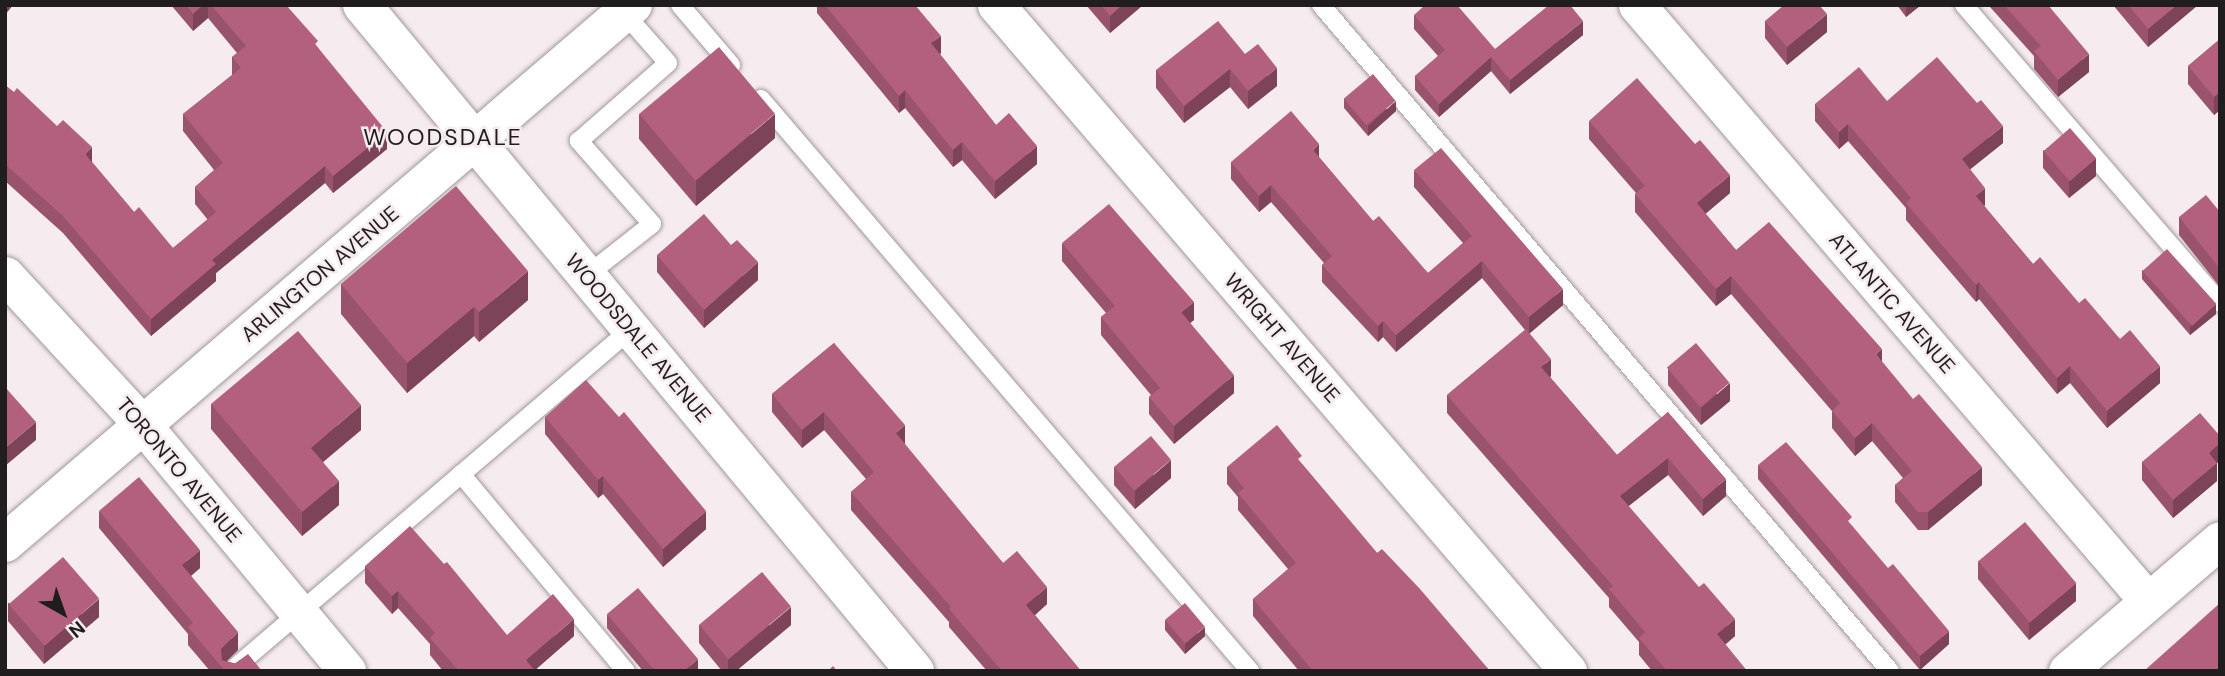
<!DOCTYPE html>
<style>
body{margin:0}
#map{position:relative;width:2225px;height:676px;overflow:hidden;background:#f6ecef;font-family:"DM Sans",sans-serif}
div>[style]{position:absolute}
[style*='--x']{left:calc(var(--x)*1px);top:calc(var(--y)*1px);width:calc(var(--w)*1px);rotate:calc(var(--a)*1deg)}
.roads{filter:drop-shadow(0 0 2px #a1989b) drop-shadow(0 0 2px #a1989b)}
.service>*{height:18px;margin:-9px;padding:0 9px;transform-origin:9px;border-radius:9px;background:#fff}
.minor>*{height:37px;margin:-18.5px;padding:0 18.5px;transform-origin:18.5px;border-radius:18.5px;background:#fff}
.tertiary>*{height:38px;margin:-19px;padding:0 19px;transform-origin:19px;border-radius:19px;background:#fff}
.wall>*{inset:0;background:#99536c}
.shaded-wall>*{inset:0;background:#7d4358}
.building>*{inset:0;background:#b2607e;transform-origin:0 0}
span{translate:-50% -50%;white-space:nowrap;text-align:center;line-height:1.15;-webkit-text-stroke:5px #f6ecef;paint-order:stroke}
.street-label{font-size:21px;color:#201d1e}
.neighbourhood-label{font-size:23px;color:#201d1e;letter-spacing:2px}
.frame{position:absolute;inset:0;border:7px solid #201d1e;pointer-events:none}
.north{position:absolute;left:28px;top:578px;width:70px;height:70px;-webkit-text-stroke:5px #f6ecef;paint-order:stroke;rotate:140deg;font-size:19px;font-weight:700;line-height:28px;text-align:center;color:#201d1e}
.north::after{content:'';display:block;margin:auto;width:24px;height:32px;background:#201d1e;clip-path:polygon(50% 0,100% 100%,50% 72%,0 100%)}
</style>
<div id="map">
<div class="roads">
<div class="service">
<i style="--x:680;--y:5;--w:79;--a:49.6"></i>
<i style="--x:1321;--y:5;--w:876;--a:49.49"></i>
<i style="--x:1964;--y:5;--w:393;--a:49.3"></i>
<i style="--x:761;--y:99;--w:753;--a:49.47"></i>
<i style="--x:586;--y:276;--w:84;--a:-38.2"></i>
<i style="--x:652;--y:224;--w:111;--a:-131.3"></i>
<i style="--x:579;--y:141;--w:118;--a:-41.2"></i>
<i style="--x:668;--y:63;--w:67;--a:-131.3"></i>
<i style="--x:461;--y:474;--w:257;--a:50.1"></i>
<i style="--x:231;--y:671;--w:525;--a:-40.52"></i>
</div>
<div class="minor">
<i style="--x:996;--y:5;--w:878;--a:49.34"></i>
<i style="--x:1637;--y:5;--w:785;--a:49.39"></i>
<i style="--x:5;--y:275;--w:204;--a:47.4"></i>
<i style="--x:143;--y:425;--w:320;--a:50.3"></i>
<i style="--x:2067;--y:671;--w:201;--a:-40.6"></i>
</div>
<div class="tertiary">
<i style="--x:362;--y:5;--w:866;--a:50.3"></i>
<i style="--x:5;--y:543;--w:827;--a:-40.59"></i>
</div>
</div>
<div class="wall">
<i style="clip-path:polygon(171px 5px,286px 5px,318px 48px,387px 149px,333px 193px,325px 183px,216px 273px,216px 281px,151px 336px,63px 233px,5px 181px,5px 85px,92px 162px,134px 212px,173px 248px,208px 220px,195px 204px,195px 187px,214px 170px,183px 131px,183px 114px,232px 75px,232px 57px,237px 53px,208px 18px,193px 31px)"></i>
<i style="clip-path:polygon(817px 5px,915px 5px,941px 53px,940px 54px,996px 125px,1037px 164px,995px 199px,962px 160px,953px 167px,905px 108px,899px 113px,817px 13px)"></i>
<i style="clip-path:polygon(1086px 5px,1143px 5px,1110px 33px)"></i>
<i style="clip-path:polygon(1897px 5px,1921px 5px,1906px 17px)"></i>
<i style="clip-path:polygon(1990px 5px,2048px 5px,2089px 72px,2058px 97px,2034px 69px,2034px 56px,1990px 7px)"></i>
<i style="clip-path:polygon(2113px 5px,2198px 5px,2148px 47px)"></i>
<i style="clip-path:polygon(1414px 15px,1495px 49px,1583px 35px,1510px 94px,1491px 71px,1439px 117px,1415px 90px,1415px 76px,1438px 56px,1414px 29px)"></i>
<i style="clip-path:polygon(1765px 21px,1827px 32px,1787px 65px,1765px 38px)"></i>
<i style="clip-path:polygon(2220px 39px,2220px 110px,2214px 115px,2188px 84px,2188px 66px)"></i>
<i style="clip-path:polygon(1245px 54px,1277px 86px,1248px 109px,1230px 87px,1184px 123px,1156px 88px,1156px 70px)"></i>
<i style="clip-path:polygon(1344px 99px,1396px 111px,1368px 136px,1344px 108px)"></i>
<i style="clip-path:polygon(1887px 101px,2003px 143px,1970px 169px,1985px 205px,1984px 206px,2033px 264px,2120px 339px,2160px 383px,2107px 428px,2070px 383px,2057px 394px,1979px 299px,1976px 302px,1906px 220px,1906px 208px,1848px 141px,1839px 149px,1815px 121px,1815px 104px)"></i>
<i style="clip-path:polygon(639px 114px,775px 138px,696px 206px,639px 139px)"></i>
<i style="clip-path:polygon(1589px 121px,1730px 193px,1705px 214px,1736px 250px,1882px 363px,1982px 485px,1928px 530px,1918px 530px,1895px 502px,1895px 485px,1903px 478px,1872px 441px,1855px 456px,1832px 428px,1832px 411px,1731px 294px,1716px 306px,1635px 212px,1635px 194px,1636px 193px,1589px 139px)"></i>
<i style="clip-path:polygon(2043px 150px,2096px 176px,2069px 198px,2043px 168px)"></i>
<i style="clip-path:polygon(1319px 157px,1373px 221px,1428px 273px,1463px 243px,1414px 187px,1414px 170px,1563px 305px,1529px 333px,1551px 376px,1550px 377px,1617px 455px,1668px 412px,1726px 496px,1703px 516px,1668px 475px,1628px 506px,1735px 636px,1725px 644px,1747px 671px,1652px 671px,1639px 655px,1639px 642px,1609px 607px,1609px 598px,1447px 413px,1447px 395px,1525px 330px,1482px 278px,1396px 352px,1383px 337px,1378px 342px,1322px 282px,1322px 265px,1324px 263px,1271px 202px,1259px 212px,1231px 179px,1231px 162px)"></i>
<i style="clip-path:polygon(2220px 212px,2220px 287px,2179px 235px,2179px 217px)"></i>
<i style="clip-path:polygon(1062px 243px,1194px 320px,1190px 323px,1234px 393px,1174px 444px,1149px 414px,1149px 397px,1151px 395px,1101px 335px,1101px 317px,1106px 313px,1062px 261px)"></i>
<i style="clip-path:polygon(657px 255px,758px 280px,704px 328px,657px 272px)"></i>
<i style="clip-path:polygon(2142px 270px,2216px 314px,2190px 335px,2142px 279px)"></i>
<i style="clip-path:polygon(341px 284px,528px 300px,479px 342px,474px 336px,407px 393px,341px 314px)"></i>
<i style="clip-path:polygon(834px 343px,905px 443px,904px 444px,1003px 563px,1047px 604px,1035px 615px,1081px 671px,987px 671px,949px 627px,949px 622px,851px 510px,851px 492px,866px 479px,824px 430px,802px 448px,772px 412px,772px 394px)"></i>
<i style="clip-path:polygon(1668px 368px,1730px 401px,1701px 425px,1668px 385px)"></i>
<i style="clip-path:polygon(211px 404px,361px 430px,323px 462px,339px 505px,302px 536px,211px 429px)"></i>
<i style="clip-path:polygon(545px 417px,706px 529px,663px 567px,603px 494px,598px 498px,545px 434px)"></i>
<i style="clip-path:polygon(2220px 436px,2220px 461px,2217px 463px,2217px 481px,2173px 518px,2142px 480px,2142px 462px)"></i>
<i style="clip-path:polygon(1302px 464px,1377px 553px,1490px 671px,1299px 671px,1253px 616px,1253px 599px,1288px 569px,1238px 510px,1238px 497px,1227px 484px,1227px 467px)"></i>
<i style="clip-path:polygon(1758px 465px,1852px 526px,1949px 644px,1920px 670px,1758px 479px)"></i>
<i style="clip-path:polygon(1114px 467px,1171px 478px,1135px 509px,1114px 485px)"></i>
<i style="clip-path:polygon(99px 511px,200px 568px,191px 576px,238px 650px,226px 661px,262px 671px,210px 671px,188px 645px,188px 634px,99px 528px)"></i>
<i style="clip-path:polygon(1978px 561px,2076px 601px,2029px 640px,1978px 579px)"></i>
<i style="clip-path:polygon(365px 566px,507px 635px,574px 636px,535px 670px,535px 671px,443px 671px,430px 655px,430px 644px,398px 608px,392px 614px,365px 583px)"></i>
<i style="clip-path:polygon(8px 603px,99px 617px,44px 664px,8px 621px)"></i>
<i style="clip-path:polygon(607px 614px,698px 671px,643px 671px,607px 628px)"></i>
<i style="clip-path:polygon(1165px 620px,1205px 636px,1185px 654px,1165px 630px)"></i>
<i style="clip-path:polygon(699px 625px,791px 625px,736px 671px,722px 671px,699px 643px)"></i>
</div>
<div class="shaded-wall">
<i style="clip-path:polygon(5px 5px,13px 5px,5px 15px)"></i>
<i style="clip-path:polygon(203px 5px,208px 5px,208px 18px,193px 31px,193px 14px)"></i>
<i style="clip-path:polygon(1122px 5px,1143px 5px,1110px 33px,1110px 16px)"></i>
<i style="clip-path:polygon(1906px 5px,1921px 5px,1906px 17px)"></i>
<i style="clip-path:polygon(2177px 5px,2198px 5px,2148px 47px,2148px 29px)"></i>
<i style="clip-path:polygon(1827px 14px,1827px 32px,1787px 65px,1787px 47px)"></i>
<i style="clip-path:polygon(1583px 21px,1583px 35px,1510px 94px,1510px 80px)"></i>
<i style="clip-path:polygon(941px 36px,941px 53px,931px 61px,931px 43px)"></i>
<i style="clip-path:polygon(2089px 54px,2089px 72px,2058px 97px,2058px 80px)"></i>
<i style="clip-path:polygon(1491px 57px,1491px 71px,1439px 117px,1439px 104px)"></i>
<i style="clip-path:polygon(1277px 68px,1277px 86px,1248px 109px,1248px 91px)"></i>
<i style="clip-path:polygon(1230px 69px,1230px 87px,1184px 123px,1184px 106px)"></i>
<i style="clip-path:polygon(905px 90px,905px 108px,899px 113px,899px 96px)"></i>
<i style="clip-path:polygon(2220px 92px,2220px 110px,2214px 115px,2214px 97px)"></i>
<i style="clip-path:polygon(1396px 101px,1396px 111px,1368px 136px,1368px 126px)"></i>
<i style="clip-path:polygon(775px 114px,775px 138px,696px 206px,696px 181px)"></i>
<i style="clip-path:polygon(1848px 124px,1848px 141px,1839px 149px,1839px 132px)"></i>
<i style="clip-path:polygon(2003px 126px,2003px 143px,1962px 176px,1962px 159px)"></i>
<i style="clip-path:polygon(387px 132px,387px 149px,333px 193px,333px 176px)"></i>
<i style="clip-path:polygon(962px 142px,962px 160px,953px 167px,953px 150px)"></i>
<i style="clip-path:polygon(1319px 144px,1319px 161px,1313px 150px)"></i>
<i style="clip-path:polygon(1037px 146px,1037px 164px,995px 199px,995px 181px)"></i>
<i style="clip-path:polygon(92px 147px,92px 164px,85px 154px)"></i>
<i style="clip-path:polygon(2096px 158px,2096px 176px,2069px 198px,2069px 181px)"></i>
<i style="clip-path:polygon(325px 166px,325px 183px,216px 273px,216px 281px,151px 336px,151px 319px,212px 260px)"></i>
<i style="clip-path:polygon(1730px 175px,1730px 193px,1697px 221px,1697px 203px)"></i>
<i style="clip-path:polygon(1271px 185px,1271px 202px,1259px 212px,1259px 196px)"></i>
<i style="clip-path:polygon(1985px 188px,1985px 205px,1976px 213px,1976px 196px)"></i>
<i style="clip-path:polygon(1482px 261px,1482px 278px,1396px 352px,1396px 335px)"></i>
<i style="clip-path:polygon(758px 262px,758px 280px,704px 328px,704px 310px)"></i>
<i style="clip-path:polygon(528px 271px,528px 300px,479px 342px,479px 312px)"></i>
<i style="clip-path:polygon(1731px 276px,1731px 294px,1716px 306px,1716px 289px)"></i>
<i style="clip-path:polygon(1979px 282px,1979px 299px,1976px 302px,1976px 285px)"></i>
<i style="clip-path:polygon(1563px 289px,1563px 305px,1529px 334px,1529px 317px)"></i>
<i style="clip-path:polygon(1194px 302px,1194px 320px,1181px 330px,1181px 312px)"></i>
<i style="clip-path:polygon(2216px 304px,2216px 314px,2190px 335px,2190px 326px)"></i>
<i style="clip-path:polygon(474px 307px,474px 336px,407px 393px,407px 363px)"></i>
<i style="clip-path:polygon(1383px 321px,1383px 337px,1378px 342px,1378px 326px)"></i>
<i style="clip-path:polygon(1882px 349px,1882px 367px,1876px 354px)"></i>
<i style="clip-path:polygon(1551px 359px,1551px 376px,1541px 384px,1541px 367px)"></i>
<i style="clip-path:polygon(2070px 366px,2070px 383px,2057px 394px,2057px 378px)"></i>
<i style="clip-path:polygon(2160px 366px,2160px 383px,2107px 428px,2107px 411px)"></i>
<i style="clip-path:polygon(1234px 375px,1234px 393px,1174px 444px,1174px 426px)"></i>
<i style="clip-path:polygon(1730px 383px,1730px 401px,1701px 425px,1701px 408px)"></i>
<i style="clip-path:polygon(361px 405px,361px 430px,311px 472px,311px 448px)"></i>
<i style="clip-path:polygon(824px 412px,824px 430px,802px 448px,802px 430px)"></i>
<i style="clip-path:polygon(36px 422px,36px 440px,5px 466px,5px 448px)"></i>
<i style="clip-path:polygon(1872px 423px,1872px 441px,1855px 456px,1855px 438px)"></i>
<i style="clip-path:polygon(905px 425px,905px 443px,896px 451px,896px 433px)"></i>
<i style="clip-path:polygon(2220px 443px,2220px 461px,2217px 463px,2217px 481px,2173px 518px,2173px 500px,2209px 453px)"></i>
<i style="clip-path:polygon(1668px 458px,1668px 475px,1620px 513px,1620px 496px)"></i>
<i style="clip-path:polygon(1171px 460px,1171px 478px,1135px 509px,1135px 491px)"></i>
<i style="clip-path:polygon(1982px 467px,1982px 485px,1928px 530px,1928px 512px)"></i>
<i style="clip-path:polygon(603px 476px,603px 494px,598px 498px,598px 480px)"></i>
<i style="clip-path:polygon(1726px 479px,1726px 496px,1703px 516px,1703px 499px)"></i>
<i style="clip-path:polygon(339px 481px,339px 505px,302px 536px,302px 512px)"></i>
<i style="clip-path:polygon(706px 511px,706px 529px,663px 567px,663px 549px)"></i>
<i style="clip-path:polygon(200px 550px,200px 568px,182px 583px,182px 565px)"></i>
<i style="clip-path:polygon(2076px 583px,2076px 601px,2029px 640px,2029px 623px)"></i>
<i style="clip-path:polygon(1047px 587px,1047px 604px,1026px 623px,1026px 605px)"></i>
<i style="clip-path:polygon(398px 591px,398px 608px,392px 614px,392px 596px)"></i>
<i style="clip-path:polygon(99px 599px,99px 617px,44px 664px,44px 646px)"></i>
<i style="clip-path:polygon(791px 607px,791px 625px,736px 671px,728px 671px,728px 660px)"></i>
<i style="clip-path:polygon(574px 619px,574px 636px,534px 671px,526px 660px)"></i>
<i style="clip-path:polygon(1735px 619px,1735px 636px,1717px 652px,1717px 634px)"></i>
<i style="clip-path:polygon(1205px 627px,1205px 636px,1185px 654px,1185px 644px)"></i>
<i style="clip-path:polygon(1949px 631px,1949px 644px,1920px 670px,1920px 656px)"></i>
<i style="clip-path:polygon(238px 632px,238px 650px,221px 667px,221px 649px)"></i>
<i style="clip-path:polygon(698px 659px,698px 671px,684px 671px)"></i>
</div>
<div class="building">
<i style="clip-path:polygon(186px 5px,203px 5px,193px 14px)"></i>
<i style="clip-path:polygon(211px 5px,286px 5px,318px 41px,315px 44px,387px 132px,333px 176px,325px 166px,212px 260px,216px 264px,151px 319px,63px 216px,5px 164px,5px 85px,14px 92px,17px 88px,57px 126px,63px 120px,92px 147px,85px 154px,134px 212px,139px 207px,173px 248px,216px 212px,195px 187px,223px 163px,183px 114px,241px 68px,232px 57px,246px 46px)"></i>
<i style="clip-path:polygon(825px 5px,915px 5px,941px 36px,931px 43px,996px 125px,1009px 113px,1037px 146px,995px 181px,962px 142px,953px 150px,905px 90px,899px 96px)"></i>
<i style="clip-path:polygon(1101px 5px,1122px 5px,1110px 16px)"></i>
<i style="clip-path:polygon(1425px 5px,1457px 5px,1495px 49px,1549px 5px,1570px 5px,1583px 21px,1510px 80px,1491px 57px,1439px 104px,1415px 76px,1445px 50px,1414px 15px)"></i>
<i style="clip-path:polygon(1784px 5px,1819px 5px,1827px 14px,1787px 47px,1765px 21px)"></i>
<i style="clip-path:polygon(2004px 5px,2048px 5px,2089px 54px,2058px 80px,2034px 51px,2041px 46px)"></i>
<i style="clip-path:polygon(2128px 5px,2177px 5px,2148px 29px)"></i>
<i style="clip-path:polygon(1218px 21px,1245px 54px,1258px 44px,1277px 68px,1248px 91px,1230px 69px,1184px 106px,1156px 70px)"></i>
<i style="clip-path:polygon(2220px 39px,2220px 92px,2214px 97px,2188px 66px)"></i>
<i style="left:719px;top:47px;width:87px;height:104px;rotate:50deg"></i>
<i style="clip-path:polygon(1937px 57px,1977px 103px,1981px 100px,2003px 126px,1962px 159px,1985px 188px,1976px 196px,2033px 264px,2040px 257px,2079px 303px,2085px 298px,2120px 339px,2130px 330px,2160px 366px,2107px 411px,2070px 366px,2057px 378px,1979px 282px,1976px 285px,1906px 203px,1911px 198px,1848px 124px,1839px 132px,1815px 104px,1859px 67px,1887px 101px)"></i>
<i style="left:1373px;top:74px;width:35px;height:38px;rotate:50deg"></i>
<i style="clip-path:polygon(1637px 78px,1695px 144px,1700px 140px,1730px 175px,1697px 203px,1736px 250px,1769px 222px,1882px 349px,1876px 354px,1913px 399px,1919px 394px,1982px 467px,1928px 512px,1918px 512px,1895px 485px,1912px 471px,1872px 423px,1855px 438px,1832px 411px,1840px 403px,1731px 276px,1716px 289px,1635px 194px,1645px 186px,1589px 121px)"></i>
<i style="clip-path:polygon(1291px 111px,1319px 144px,1313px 150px,1373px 221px,1379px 216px,1428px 273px,1472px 236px,1414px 170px,1441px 148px,1563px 289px,1529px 317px,1482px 261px,1396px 335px,1383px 321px,1378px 326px,1322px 265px,1332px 256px,1271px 185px,1259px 196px,1231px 162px)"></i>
<i style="left:2070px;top:128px;width:40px;height:35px;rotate:49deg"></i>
<i style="clip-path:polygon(456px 186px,528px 271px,479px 312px,474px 307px,407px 363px,341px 284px)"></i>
<i style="clip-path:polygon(2206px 195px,2220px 212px,2220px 269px,2179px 217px)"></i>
<i style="clip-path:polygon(1109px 204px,1194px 302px,1181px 312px,1234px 375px,1174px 426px,1149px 397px,1160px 388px,1101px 317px,1115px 306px,1062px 243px)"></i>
<i style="clip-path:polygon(704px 214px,731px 245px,737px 240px,758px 262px,704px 310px,657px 255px)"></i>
<i style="left:2167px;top:249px;width:74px;height:33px;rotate:48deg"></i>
<i style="clip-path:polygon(1526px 329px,1551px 359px,1541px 367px,1617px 455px,1668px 412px,1726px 479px,1703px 499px,1668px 458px,1620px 496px,1699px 587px,1704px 583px,1735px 619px,1717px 634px,1747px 671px,1667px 671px,1639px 638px,1645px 632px,1609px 589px,1613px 586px,1447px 395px)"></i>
<i style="clip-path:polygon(298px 331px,361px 405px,311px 448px,339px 481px,302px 512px,211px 404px)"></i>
<i style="clip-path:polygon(834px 343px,905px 425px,896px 433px,1003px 563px,1017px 551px,1047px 587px,1026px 605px,1081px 671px,1002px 671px,949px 609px,951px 607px,851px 492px,874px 472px,824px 412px,802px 430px,772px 394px)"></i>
<i style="left:1696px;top:343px;width:52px;height:38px;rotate:50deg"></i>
<i style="clip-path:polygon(586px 380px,619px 417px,624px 412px,706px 511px,663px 549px,603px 476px,598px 480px,545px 417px)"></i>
<i style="clip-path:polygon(5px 387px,36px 422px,5px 448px)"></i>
<i style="clip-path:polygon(2200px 413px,2220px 436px,2220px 443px,2209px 453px,2217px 463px,2173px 500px,2142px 462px)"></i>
<i style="clip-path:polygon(1277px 425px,1302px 456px,1298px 459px,1377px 553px,1382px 549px,1420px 589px,1490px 671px,1313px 671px,1253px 599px,1296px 563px,1238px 493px,1244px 488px,1227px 467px)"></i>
<i style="left:1151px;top:436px;width:31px;height:48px;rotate:50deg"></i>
<i style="clip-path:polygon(1786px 442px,1852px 517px,1848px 521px,1888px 568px,1893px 564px,1949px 631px,1920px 656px,1758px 465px)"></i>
<i style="clip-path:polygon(139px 477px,200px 550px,182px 565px,238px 632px,221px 649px,222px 660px,234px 664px,248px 654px,262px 671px,225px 671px,188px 627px,193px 623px,99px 511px)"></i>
<i style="left:2025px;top:522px;width:80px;height:61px;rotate:50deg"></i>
<i style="clip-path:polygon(410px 526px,444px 564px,447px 562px,507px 635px,553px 594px,574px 619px,526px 660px,535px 671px,459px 671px,430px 638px,435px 633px,398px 591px,392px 596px,365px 566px)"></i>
<i style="left:63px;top:557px;width:55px;height:72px;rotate:49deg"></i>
<i style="left:762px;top:572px;width:45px;height:82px;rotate:50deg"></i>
<i style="clip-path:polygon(638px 588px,698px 659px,684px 671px,655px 671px,607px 614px)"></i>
<i style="left:1185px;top:603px;width:31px;height:26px;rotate:50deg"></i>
<i style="clip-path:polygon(2220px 603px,2220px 671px,2144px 671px)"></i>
<i style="clip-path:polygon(833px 666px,837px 671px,828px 671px)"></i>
</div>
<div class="street-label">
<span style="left:320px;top:274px;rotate:-40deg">ARLINGTON AVENUE</span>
<span style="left:1892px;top:303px;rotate:49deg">ATLANTIC AVENUE</span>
<span style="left:638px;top:338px;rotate:50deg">WOODSDALE AVENUE</span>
<span style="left:1282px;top:338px;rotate:49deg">WRIGHT AVENUE</span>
<span style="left:179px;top:470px;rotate:50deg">TORONTO AVENUE</span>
</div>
<div class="neighbourhood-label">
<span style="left:443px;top:137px">WOODSDALE</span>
</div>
<div class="frame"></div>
<div class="north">N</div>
</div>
